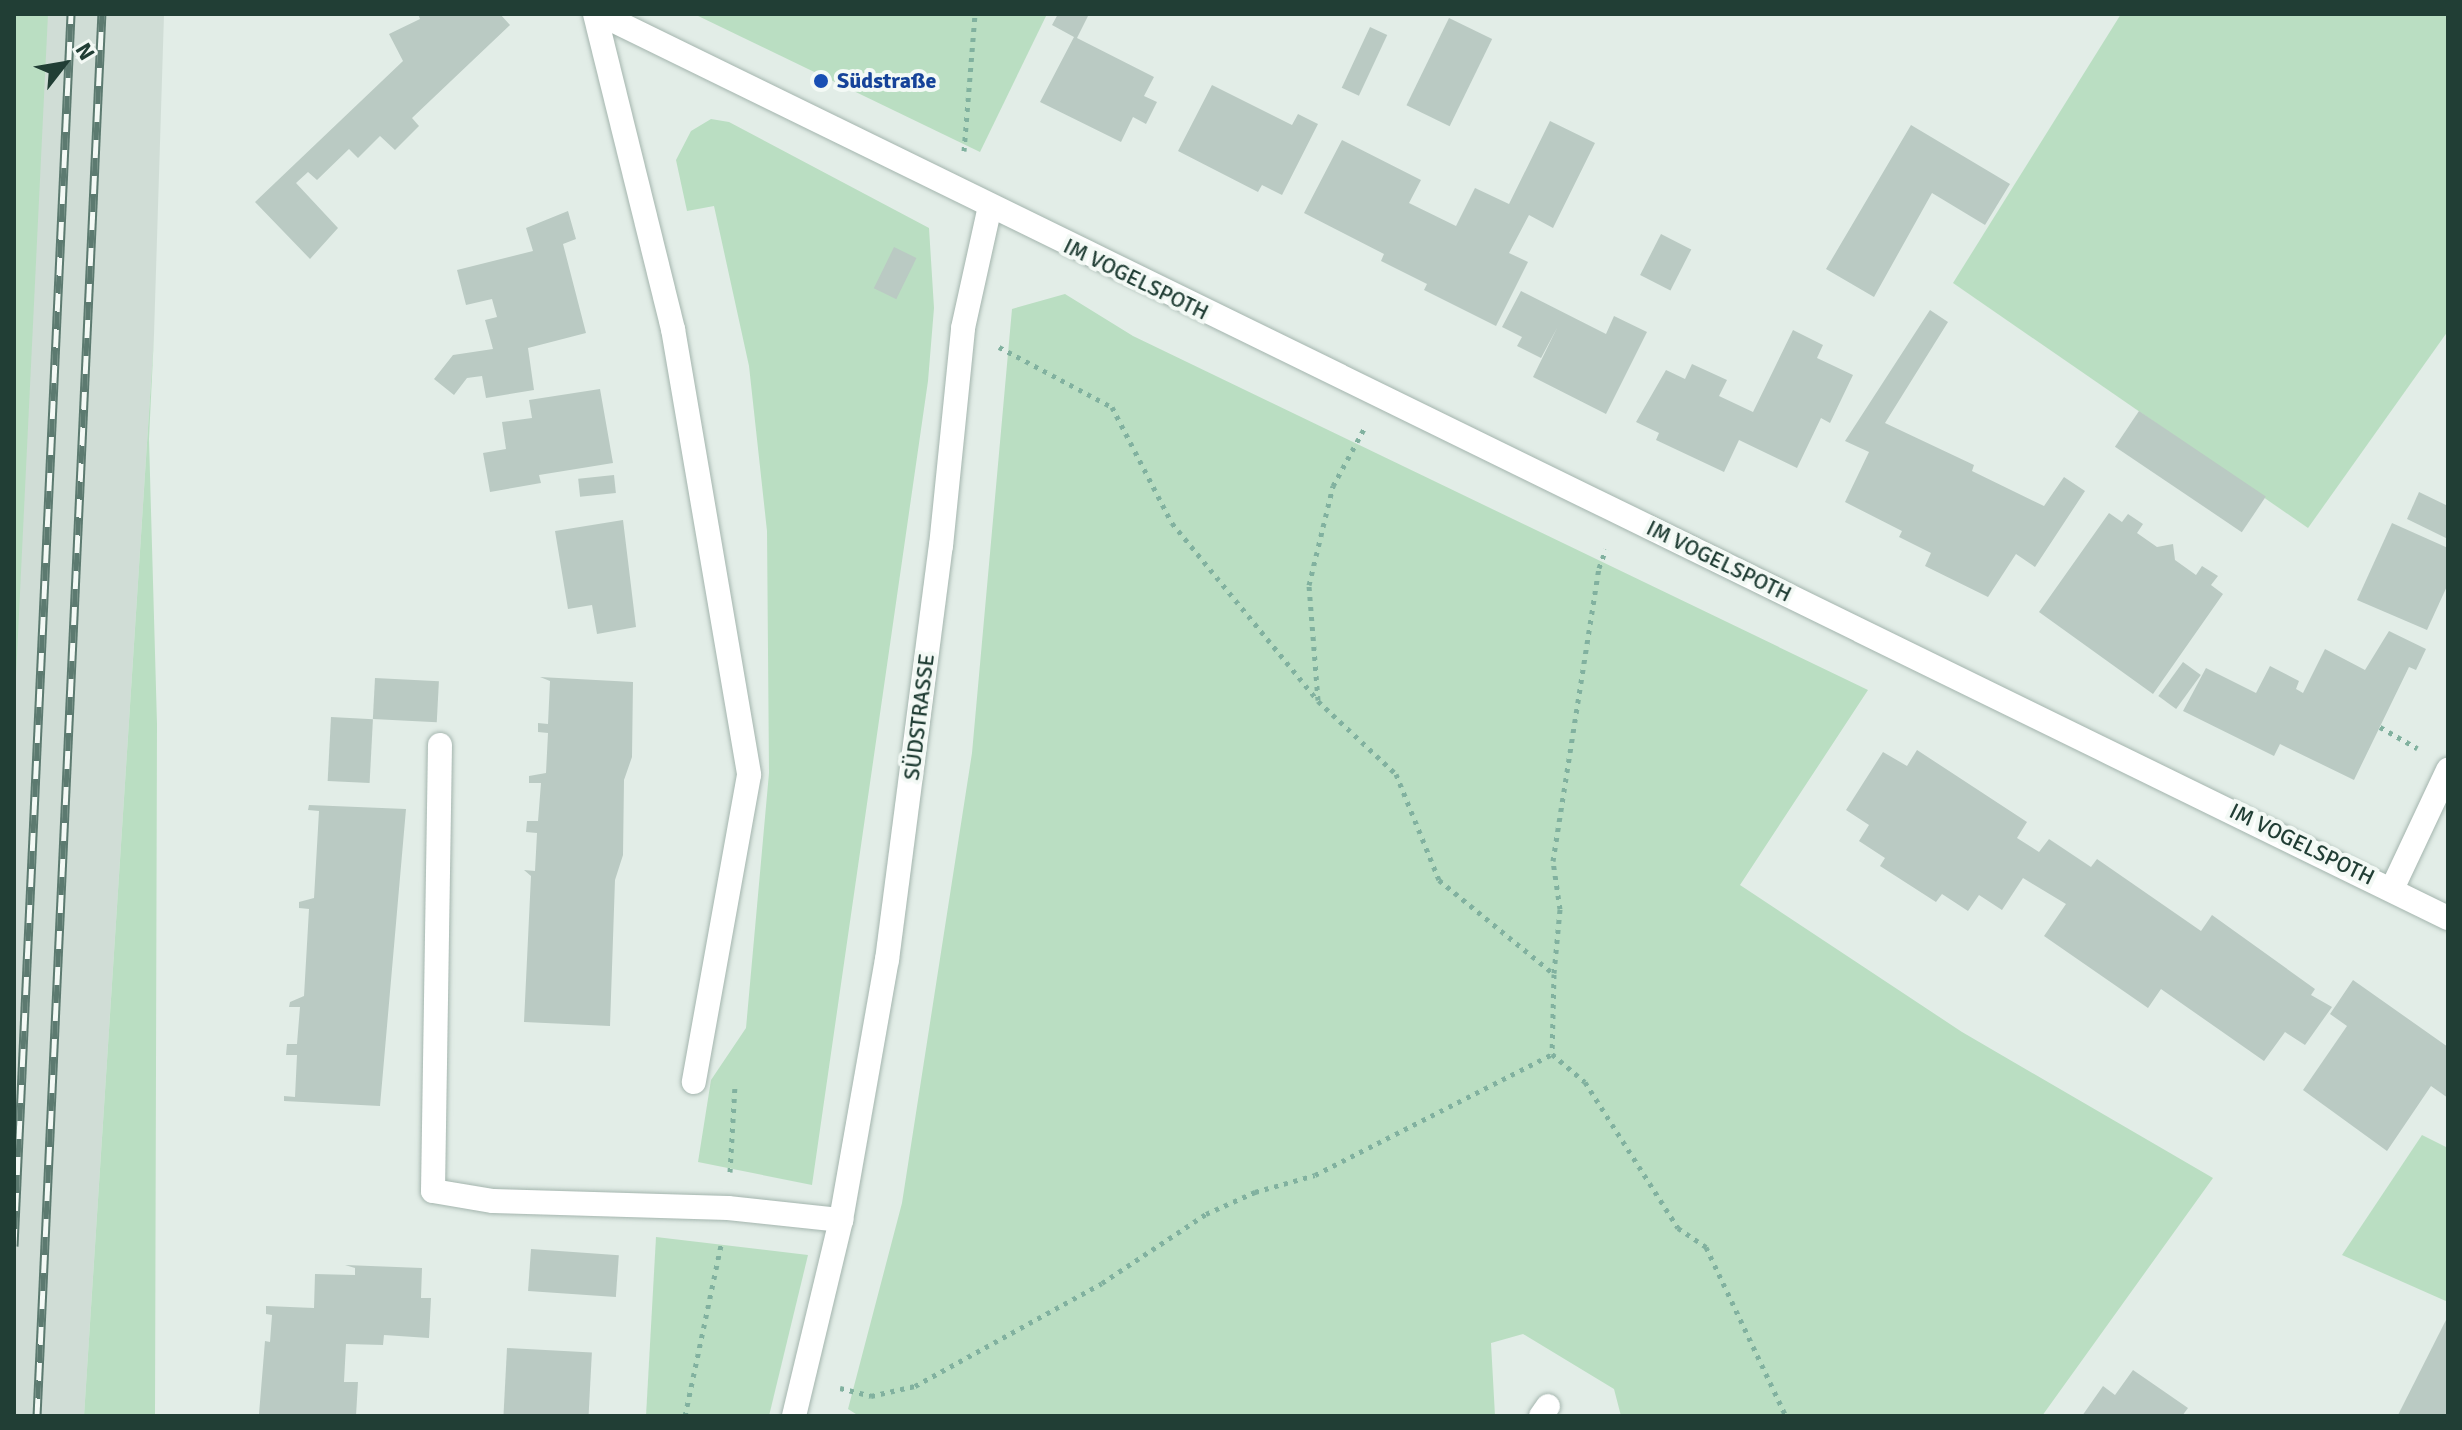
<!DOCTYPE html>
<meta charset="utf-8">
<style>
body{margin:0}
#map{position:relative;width:2462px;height:1430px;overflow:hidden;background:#e2ede7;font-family:Signika,sans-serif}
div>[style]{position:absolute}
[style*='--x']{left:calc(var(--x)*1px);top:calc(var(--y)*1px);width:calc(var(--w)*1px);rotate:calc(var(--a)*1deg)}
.built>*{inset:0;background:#d0ddd6}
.green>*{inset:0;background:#badec2}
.building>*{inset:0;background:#bacac3;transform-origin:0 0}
.path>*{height:5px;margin-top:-2.5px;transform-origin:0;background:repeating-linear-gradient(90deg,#81b19f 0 4px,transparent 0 10px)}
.roads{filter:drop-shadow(0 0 2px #a4b5ae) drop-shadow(0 0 2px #a4b5ae)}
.service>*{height:24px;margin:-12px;padding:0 12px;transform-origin:12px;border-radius:12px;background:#fff}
.minor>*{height:24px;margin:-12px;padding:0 12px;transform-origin:12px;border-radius:12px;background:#fff}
.rail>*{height:9px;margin-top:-4.5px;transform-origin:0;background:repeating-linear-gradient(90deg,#f3f9f5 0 18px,#5c7a70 0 36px);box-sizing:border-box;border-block:2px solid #5c7a70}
.dots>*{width:22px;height:22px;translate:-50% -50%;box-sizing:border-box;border:4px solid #f3f9f5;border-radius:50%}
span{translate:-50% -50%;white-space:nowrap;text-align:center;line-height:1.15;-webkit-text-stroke:8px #f3f9f5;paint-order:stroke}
.transit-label{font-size:22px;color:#164399;font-weight:700}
.left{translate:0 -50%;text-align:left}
.street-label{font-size:22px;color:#213e35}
.frame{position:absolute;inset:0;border:16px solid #213e35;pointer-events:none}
.north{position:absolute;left:24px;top:24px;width:80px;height:80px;-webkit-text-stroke:6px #f3f9f5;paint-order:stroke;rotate:59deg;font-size:22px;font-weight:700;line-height:32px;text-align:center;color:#213e35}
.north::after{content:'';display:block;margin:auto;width:28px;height:36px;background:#213e35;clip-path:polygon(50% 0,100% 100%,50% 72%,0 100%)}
</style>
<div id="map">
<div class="built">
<i style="clip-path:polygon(14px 14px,164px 14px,154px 335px,84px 1416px,14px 1416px)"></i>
</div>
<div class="green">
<i style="clip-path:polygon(14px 14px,48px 14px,14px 717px)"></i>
<i style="clip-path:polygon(694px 14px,1047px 14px,980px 152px)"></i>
<i style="clip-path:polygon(2121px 14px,2448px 14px,2448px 331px,2308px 528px,1953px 283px)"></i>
<i style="clip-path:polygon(711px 119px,729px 122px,929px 228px,934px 308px,928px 381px,812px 1185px,698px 1162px,711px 1080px,746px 1028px,769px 773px,767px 531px,749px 366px,714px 206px,687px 211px,676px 160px,691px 131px)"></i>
<i style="clip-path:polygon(1065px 294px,1133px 336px,1868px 690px,1740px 885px,1962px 1032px,2213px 1178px,2042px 1416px,1621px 1416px,1614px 1389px,1523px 1334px,1491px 1343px,1495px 1416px,859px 1416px,848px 1409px,902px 1203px,972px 753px,1012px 309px)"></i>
<i style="clip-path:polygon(154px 335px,149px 439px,157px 724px,155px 1416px,84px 1416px)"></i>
<i style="clip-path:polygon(2422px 1135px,2448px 1148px,2448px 1302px,2342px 1255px)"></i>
<i style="clip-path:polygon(656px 1237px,808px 1255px,769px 1416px,646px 1416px)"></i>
</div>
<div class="building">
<i style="clip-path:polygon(418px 14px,500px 14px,510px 25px,412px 118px,419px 126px,395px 150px,380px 136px,358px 158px,349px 149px,317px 180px,308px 172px,296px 183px,338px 228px,310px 259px,255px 202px,403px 61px,389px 34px,420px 19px)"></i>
<i style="clip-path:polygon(1058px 14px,1089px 14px,1077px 38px,1154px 77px,1144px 96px,1157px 102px,1146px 124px,1133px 117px,1121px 142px,1040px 102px,1074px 37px,1052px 25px)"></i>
<i style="left:1449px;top:18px;width:48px;height:97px;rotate:26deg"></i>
<i style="left:1370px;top:27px;width:19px;height:67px;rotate:25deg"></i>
<i style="clip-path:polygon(1212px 85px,1292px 125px,1298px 114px,1318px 124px,1282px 195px,1262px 185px,1258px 192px,1178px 151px)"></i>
<i style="clip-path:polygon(1550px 121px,1595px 143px,1553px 228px,1529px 215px,1509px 253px,1528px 262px,1496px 326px,1424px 290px,1427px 284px,1381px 261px,1384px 254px,1304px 213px,1342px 140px,1421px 180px,1409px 203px,1456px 226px,1475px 188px,1509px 204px)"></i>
<i style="clip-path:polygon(1911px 125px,2010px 184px,1985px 225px,1932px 193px,1874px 297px,1826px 269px)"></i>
<i style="clip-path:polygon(568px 211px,576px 239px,563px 244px,586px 333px,528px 348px,534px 390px,486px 398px,482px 376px,467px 378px,454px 395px,434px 379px,453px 355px,493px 349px,485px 320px,497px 317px,492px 299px,466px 305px,457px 270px,533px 251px,526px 228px)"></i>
<i style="left:1661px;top:234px;width:34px;height:46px;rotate:27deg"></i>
<i style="left:894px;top:247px;width:25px;height:46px;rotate:26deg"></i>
<i style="clip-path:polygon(1521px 291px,1606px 334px,1614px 316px,1647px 332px,1606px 414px,1533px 377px,1557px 328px,1541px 358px,1517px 346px,1522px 337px,1502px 327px)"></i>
<i style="clip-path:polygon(1930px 310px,1948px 322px,1885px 423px,1974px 465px,1972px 471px,2044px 506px,2064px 477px,2085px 491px,2035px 567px,2016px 554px,1988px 597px,1925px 566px,1931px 553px,1899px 537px,1902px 531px,1845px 502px,1869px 452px,1845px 441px)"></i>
<i style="clip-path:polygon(1793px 330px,1823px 345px,1817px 358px,1853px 375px,1830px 423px,1821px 418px,1797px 468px,1739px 440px,1724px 472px,1656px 440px,1659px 433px,1636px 422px,1666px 370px,1685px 379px,1692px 364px,1727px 380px,1719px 396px,1753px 412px)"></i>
<i style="clip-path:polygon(600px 389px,613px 463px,539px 475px,541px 483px,490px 492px,483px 453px,506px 449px,502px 422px,532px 418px,529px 400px)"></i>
<i style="left:2139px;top:411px;width:153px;height:43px;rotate:34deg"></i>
<i style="left:614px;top:475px;width:18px;height:36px;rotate:84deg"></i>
<i style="clip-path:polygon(2419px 492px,2448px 506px,2448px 539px,2407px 519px)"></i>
<i style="clip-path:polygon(2109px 513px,2122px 522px,2128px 514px,2143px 524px,2137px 533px,2157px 547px,2173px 544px,2175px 560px,2196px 575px,2202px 566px,2218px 576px,2211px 585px,2223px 594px,2153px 694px,2039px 612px)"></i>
<i style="clip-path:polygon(623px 520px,636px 627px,597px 634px,592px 605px,568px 609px,555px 531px)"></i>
<i style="clip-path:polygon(2392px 523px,2448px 548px,2448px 584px,2427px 630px,2357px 600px)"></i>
<i style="clip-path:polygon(2389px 631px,2426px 649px,2416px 670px,2409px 667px,2354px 780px,2280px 744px,2274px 756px,2183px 711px,2206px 668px,2256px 693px,2270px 666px,2299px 681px,2296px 689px,2303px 693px,2325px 649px,2365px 670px)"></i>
<i style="left:2183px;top:662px;width:22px;height:42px;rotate:36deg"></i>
<i style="clip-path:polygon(540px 677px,633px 682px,632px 757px,624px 780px,623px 855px,615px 880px,610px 1026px,524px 1022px,531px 876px,524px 870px,535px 871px,537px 833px,526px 832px,527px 821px,538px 821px,541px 783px,529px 783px,529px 776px,546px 773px,548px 733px,538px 732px,538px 723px,548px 724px,550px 681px)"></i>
<i style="left:375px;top:678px;width:64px;height:41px;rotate:3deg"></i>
<i style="left:331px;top:717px;width:42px;height:64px;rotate:3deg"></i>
<i style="clip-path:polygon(1917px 750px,2027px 822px,2017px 838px,2039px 852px,2049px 839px,2091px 867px,2097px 859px,2201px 931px,2212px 915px,2315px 989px,2311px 995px,2332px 1007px,2305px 1045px,2285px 1032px,2264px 1061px,2161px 989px,2148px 1008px,2044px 936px,2066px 904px,2023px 878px,2002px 910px,1979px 895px,1968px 911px,1942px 894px,1936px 902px,1880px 866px,1885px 858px,1859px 841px,1869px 825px,1846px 810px,1883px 752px,1907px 766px)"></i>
<i style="clip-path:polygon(309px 805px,406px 809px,380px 1106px,284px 1101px,284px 1096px,295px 1097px,297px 1055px,286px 1055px,287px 1044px,297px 1044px,300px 1007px,289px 1007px,290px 1002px,304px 996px,309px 909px,299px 908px,299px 902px,314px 898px,319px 811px,308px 810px)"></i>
<i style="clip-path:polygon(2353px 980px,2448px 1047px,2448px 1098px,2431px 1086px,2387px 1151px,2303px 1090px,2347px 1026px,2330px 1014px)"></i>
<i style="left:531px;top:1249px;width:88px;height:42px;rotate:4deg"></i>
<i style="clip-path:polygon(345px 1265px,422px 1268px,421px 1298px,431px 1298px,429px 1338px,384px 1335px,383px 1345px,346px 1344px,344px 1382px,358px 1382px,356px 1416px,259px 1414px,265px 1341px,270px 1342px,272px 1315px,266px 1314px,266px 1306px,314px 1308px,315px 1274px,355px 1275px,355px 1268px)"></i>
<i style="clip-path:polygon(2448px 1316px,2448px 1416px,2400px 1416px,2398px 1415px)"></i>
<i style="left:507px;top:1348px;width:85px;height:68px;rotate:3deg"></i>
<i style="clip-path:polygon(2133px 1370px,2188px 1408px,2182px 1416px,2082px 1416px,2103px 1386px,2115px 1395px)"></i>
</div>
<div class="path">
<i style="--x:964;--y:151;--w:137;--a:-85.4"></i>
<i style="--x:999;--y:347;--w:128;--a:28"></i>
<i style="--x:1112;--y:407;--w:131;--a:62.7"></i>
<i style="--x:1172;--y:523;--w:230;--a:50.6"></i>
<i style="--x:1318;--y:701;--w:107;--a:43.1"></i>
<i style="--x:1396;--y:774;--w:114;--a:67.9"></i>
<i style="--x:1439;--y:880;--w:149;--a:39.3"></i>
<i style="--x:1554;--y:974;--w:80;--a:91.4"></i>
<i style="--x:1552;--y:1054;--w:43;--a:40.3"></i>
<i style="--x:1585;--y:1082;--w:173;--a:57.5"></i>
<i style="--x:1678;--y:1228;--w:34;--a:34"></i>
<i style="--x:1706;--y:1247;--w:187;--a:64.7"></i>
<i style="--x:1318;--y:700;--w:115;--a:-94.5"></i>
<i style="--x:1309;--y:585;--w:102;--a:-76.4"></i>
<i style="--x:1333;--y:486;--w:65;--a:-61.5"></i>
<i style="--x:2380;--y:727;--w:43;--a:29.6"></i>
<i style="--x:1554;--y:973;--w:64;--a:-84.6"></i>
<i style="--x:1560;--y:909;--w:49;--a:-98.3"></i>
<i style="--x:1553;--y:861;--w:297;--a:-81.1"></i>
<i style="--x:1599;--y:568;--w:20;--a:-70"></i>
<i style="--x:730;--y:1172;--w:86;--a:-86.7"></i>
<i style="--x:840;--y:1388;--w:32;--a:14"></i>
<i style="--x:871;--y:1396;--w:45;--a:-12.8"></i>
<i style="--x:915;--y:1386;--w:213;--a:-28.8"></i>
<i style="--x:1102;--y:1283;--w:125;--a:-33.6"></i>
<i style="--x:1206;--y:1214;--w:54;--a:-24.2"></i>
<i style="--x:1255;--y:1192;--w:62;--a:-15.8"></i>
<i style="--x:1315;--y:1175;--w:266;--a:-27"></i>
<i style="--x:685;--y:1416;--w:175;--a:-78.1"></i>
</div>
<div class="roads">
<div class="service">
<i style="--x:440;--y:745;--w:446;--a:90.9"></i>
<i style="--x:433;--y:1191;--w:61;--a:9.5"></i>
<i style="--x:493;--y:1201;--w:235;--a:1.7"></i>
<i style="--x:728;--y:1208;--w:114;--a:6.1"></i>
</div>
<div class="minor">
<i style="--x:595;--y:14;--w:325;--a:76.1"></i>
<i style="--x:673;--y:329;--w:452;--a:80.3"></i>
<i style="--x:749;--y:775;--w:312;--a:100.2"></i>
<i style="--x:600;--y:14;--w:2057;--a:26.07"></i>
<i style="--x:2392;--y:889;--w:132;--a:-64.8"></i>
<i style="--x:794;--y:1416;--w:202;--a:-76.5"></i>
<i style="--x:841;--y:1220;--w:264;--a:-80"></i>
<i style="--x:887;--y:960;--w:418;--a:-82.6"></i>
<i style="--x:941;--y:546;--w:219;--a:-84.2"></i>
<i style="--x:963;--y:328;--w:125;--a:-77.5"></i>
<i style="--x:1541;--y:1416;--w:12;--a:-55"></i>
</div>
</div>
<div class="rail">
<i style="--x:14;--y:1246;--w:1233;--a:-87.35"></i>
<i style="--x:37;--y:1416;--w:1404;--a:-87.35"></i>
</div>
<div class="dots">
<i style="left:821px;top:81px;background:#1a4fb4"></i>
</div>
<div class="transit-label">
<span class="left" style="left:837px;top:81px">Südstraße</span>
</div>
<div class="street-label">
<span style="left:1136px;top:279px;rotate:26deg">IM VOGELSPOTH</span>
<span style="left:1719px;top:561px;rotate:26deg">IM VOGELSPOTH</span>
<span style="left:919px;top:717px;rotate:-83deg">SÜDSTRASSE</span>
<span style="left:2302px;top:844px;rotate:26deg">IM VOGELSPOTH</span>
</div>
<div class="frame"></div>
<div class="north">N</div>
</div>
